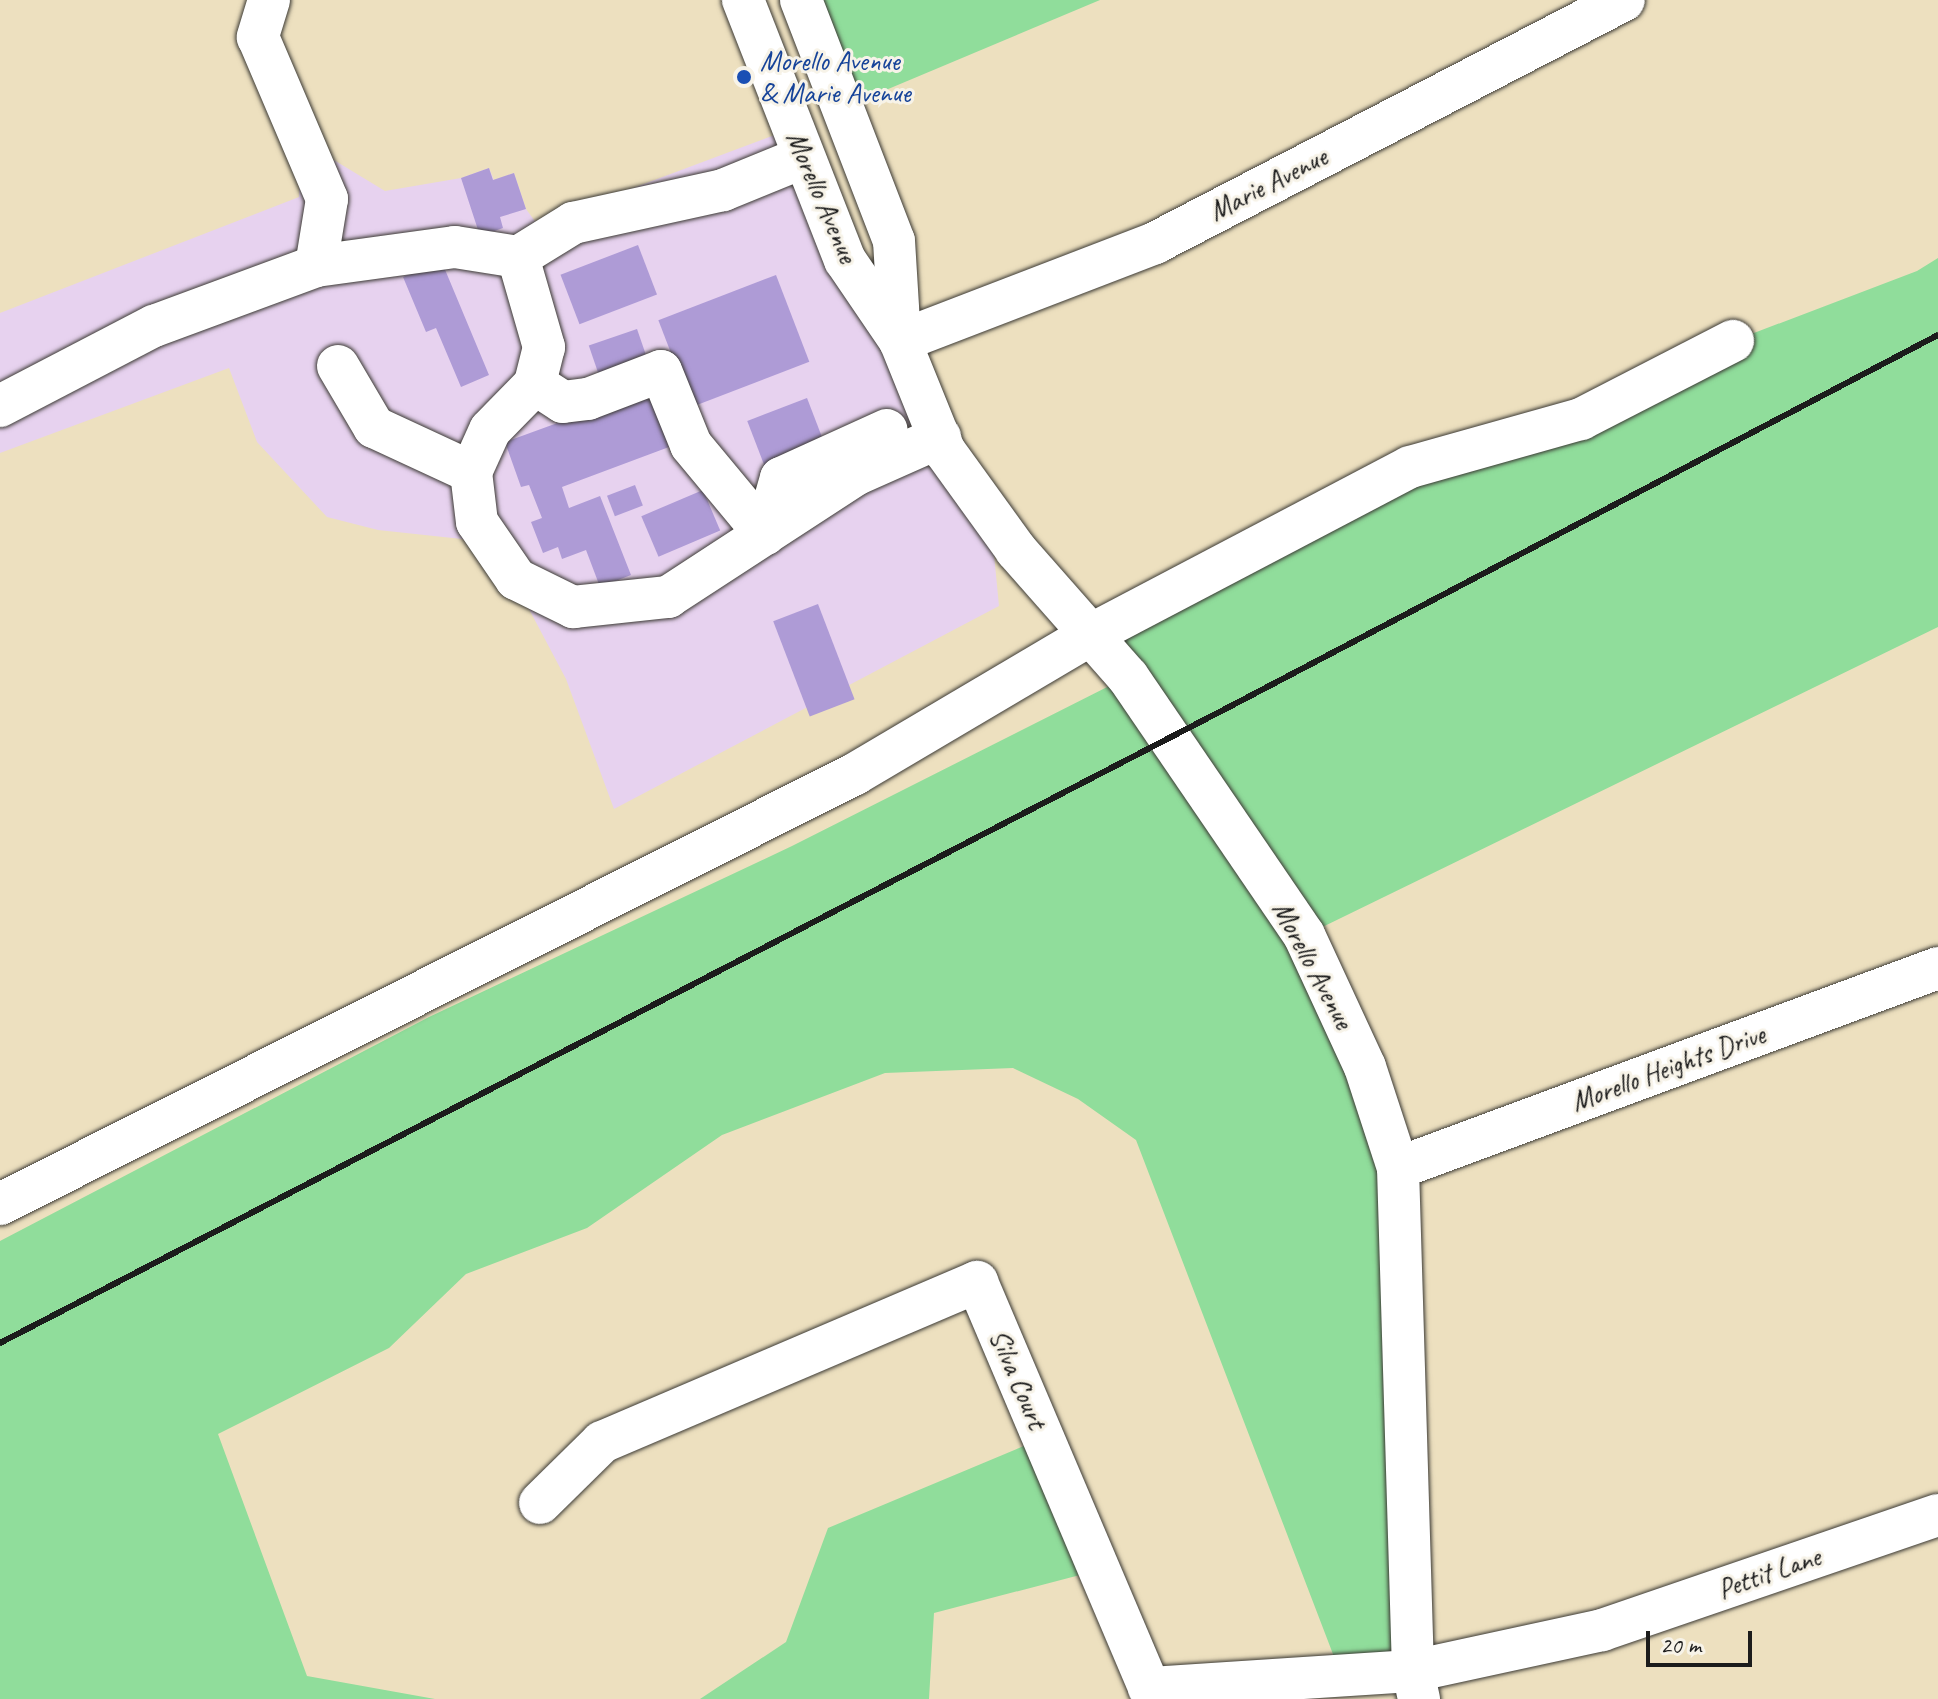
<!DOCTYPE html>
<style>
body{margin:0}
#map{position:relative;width:1938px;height:1699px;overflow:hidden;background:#ede0bf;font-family:Caveat,sans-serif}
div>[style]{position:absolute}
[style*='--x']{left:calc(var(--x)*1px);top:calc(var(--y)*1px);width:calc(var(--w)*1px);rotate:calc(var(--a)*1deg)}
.built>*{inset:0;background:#e7d2ef}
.green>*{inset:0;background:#90dd9b}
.building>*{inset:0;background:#ae9bd6;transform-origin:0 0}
.roads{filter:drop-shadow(0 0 2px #3b3934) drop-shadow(0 0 2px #3b3934)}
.minor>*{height:42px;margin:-21px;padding:0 21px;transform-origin:21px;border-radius:21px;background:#fff}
.rail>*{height:6px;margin:-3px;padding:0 3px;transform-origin:3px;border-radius:3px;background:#1c1c1c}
.dots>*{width:22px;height:22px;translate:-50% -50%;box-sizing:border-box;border:4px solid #f7f3e8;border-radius:50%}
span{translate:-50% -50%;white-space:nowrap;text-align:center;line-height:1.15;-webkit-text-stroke:6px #f7f3e8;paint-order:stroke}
.transit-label{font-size:28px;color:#164399}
.left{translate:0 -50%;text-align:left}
.street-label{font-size:28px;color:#1c1c1c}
.scale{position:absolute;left:1646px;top:1631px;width:106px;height:36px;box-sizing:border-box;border:4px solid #1c1c1c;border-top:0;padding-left:10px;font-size:24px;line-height:28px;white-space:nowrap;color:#1c1c1c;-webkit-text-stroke:6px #f7f3e8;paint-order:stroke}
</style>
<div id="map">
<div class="built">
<i style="clip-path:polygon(793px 128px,990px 513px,999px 606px,614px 809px,566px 679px,512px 577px,462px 539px,378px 530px,327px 517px,257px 442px,229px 368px,0 453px,0 313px,299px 197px,300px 165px,324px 154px,385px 191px,461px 178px,489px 168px,494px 180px,514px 173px,526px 209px,537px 224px)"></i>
</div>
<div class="green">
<i style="clip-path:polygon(801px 0,1100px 0,843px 108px)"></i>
<i style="clip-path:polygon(1938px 258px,1938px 627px,1304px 936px,1398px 1168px,1413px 1671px,1341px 1675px,1136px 1140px,1078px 1099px,1013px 1068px,885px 1073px,722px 1135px,587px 1228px,466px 1274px,389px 1348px,218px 1434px,307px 1676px,435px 1699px,0 1699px,0 1241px,429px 1017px,792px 846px,1127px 677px,1090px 635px,1733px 341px,1917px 271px)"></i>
<i style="clip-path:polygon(1043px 1438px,1099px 1570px,934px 1613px,929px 1699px,700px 1699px,786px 1642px,828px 1528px)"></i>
</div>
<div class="building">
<i style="clip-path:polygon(489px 168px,493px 180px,514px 173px,526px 209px,500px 217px,503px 228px,480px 236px,461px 178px)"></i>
<i style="left:638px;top:245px;width:53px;height:83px;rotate:69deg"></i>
<i style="clip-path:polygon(441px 260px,489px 375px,461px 387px,436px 328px,426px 332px,403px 277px)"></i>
<i style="left:776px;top:275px;width:93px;height:126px;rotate:69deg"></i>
<i style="left:637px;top:329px;width:36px;height:51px;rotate:71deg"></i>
<i style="clip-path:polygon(648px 390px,669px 447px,562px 487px,569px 508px,600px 496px,631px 575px,600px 587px,586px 550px,562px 559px,558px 547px,543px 553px,531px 522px,542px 518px,529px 485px,521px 487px,505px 442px)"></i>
<i style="left:807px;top:398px;width:53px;height:64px;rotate:69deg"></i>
<i style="left:635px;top:485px;width:22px;height:30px;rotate:69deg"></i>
<i style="left:703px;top:490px;width:44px;height:67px;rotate:67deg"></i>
<i style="left:818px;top:604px;width:102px;height:48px;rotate:69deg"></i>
</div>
<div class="roads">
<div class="minor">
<i style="--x:269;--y:0;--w:39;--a:107"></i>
<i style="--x:258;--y:37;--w:176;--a:66.9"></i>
<i style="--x:327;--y:199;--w:68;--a:99.3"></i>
<i style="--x:743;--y:0;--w:279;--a:68.6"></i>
<i style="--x:845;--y:260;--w:98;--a:55.8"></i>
<i style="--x:900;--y:341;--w:118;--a:68"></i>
<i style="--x:944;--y:450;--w:123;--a:54.2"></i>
<i style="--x:1016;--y:550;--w:169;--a:48.6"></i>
<i style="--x:1128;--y:677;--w:312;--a:55.7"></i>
<i style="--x:1304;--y:935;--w:145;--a:65.2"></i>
<i style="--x:1365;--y:1067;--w:106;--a:71.9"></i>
<i style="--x:1398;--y:1168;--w:503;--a:88.29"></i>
<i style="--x:1413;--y:1671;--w:29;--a:78"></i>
<i style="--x:801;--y:0;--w:258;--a:68.9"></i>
<i style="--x:894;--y:241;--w:99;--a:86.5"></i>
<i style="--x:518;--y:257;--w:94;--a:73.9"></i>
<i style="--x:544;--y:347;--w:38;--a:104"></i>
<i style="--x:535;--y:384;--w:64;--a:134.4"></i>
<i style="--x:490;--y:430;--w:46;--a:114.3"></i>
<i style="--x:471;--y:472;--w:50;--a:83.2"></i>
<i style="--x:477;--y:522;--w:69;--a:55.6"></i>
<i style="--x:516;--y:579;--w:64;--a:26.2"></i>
<i style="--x:573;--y:607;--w:96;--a:-6"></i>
<i style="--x:668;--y:597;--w:225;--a:-33.1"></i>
<i style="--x:857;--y:474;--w:91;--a:-24"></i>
<i style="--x:900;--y:341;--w:273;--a:-21"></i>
<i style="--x:1155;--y:243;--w:528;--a:-27.39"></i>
<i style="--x:338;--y:366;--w:71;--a:59.5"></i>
<i style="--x:374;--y:427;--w:107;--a:24.9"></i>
<i style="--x:535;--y:384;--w:33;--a:33"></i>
<i style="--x:563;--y:402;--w:25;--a:-7"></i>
<i style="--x:588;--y:399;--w:78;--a:-21"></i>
<i style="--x:661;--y:371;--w:80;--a:67.9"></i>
<i style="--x:691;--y:445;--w:116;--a:50.3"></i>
<i style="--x:0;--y:406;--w:174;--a:-27.5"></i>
<i style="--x:154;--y:326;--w:173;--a:-20.3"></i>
<i style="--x:316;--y:266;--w:140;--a:-7.8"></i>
<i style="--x:455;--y:247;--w:64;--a:9"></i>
<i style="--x:518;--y:257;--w:65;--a:-31.7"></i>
<i style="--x:573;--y:223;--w:154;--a:-12.4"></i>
<i style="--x:723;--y:190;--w:87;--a:-22.2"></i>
<i style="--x:765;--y:534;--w:58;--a:-74.1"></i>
<i style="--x:781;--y:478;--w:116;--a:-24.4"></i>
<i style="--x:1398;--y:1168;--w:576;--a:-20.32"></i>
<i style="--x:0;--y:1204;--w:957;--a:-26.7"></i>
<i style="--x:855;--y:774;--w:273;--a:-30.6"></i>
<i style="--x:1090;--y:635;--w:361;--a:-27.7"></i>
<i style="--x:1410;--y:467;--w:178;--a:-15.7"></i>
<i style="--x:1581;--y:419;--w:171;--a:-27.2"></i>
<i style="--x:540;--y:1503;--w:87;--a:-44.5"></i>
<i style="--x:602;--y:1442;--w:408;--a:-23.1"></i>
<i style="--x:977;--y:1282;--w:441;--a:67"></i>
<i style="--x:1149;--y:1688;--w:265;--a:-3.7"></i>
<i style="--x:1413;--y:1671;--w:193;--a:-12.2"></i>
<i style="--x:1602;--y:1630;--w:355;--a:-18.9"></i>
</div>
</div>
<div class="rail">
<i style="--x:0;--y:1343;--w:1386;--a:-27.36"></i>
<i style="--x:1231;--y:706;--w:798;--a:-27.69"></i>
</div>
<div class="dots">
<i style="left:744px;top:77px;background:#1a4fb4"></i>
</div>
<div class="transit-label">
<span class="left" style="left:760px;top:77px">Morello Avenue<br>&amp; Marie Avenue</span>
</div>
<div class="street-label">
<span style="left:1268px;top:184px;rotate:-27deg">Marie Avenue</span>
<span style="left:822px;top:197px;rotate:67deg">Morello Avenue</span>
<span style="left:1313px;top:965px;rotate:62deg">Morello Avenue</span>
<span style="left:1668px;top:1068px;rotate:-20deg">Morello Heights Drive</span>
<span style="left:1018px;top:1379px;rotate:67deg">Silva Court</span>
<span style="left:1769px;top:1573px;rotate:-19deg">Pettit Lane</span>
</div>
<div class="scale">20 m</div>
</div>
